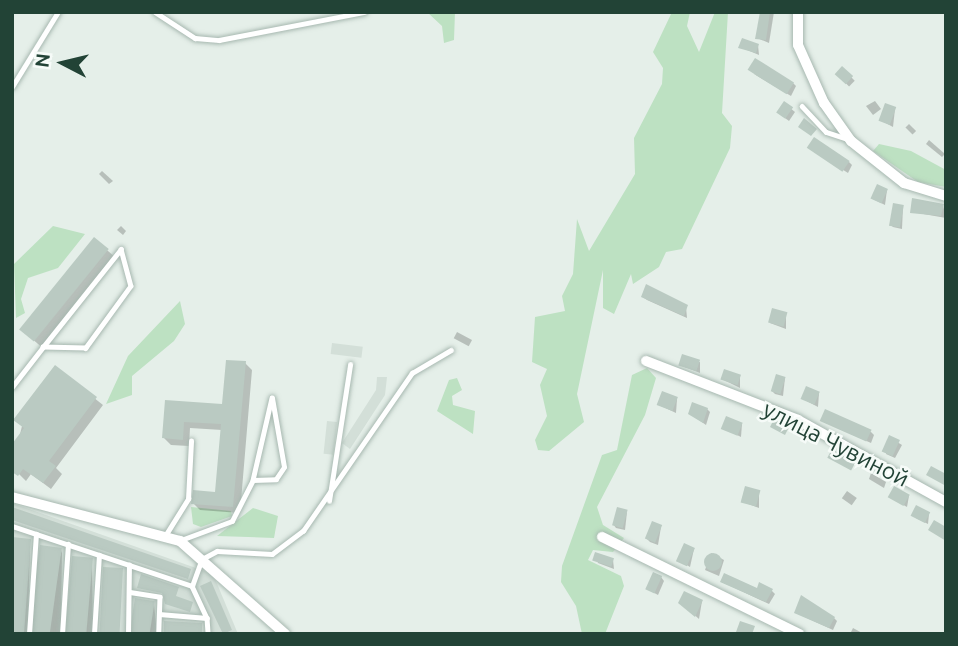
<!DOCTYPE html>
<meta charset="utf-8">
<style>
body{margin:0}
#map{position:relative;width:958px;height:646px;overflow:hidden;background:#e5efe9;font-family:Ubuntu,sans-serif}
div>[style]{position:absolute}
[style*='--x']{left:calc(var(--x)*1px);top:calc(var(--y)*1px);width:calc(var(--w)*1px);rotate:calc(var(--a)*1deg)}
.built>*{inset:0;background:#d3dfd8;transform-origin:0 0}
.green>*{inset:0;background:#bde1c2}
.shadow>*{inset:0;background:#0003;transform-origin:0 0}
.building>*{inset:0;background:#bacac2;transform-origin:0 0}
.round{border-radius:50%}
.roads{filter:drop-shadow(0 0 2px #a7b8b0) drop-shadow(0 0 2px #a7b8b0)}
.lane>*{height:4.5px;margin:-2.25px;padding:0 2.25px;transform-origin:2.25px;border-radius:2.25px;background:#fff}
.street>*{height:10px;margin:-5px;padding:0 5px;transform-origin:5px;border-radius:5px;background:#fff}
span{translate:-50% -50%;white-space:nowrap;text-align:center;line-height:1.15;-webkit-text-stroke:5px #f6fbf8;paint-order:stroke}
.street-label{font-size:23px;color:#224336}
.frame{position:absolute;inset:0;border:14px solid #224336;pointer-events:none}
.north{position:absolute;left:28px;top:28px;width:70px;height:70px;-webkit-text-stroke:5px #f6fbf8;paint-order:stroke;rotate:277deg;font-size:19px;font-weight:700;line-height:28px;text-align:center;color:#224336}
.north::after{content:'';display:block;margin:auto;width:24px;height:32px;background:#224336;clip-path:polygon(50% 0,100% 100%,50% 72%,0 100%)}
</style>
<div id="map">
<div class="built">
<i style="left:332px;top:343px;width:31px;height:11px;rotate:7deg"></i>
<i style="clip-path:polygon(377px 377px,387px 377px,385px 395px,350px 449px,342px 443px,376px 390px)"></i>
<i style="left:327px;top:421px;width:10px;height:33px;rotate:6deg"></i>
<i style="clip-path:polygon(12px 503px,213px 574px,238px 634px,12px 634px)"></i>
</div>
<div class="green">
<i style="clip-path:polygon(427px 12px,455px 12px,454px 40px,444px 43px,442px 26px)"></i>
<i style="clip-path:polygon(672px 12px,690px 12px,687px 26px,699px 52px,715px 12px,728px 12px,722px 113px,732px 126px,730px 148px,682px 249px,666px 252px,659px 267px,633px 284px,631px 274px,614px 314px,603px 308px,603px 270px,577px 394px,584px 422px,549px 451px,538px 450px,535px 440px,547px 416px,540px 385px,547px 369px,532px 362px,535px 317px,565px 311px,562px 296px,573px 274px,577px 219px,589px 251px,635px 174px,634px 138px,662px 84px,663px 68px,653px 52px)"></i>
<i style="clip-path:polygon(879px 144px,911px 151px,946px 170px,946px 187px,918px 182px,873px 151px)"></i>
<i style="clip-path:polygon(53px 226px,85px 234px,58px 268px,28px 278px,21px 299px,25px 313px,16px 318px,14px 264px)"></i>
<i style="clip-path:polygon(180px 301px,185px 324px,174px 341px,132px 376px,132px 395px,106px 404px,128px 356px)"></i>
<i style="clip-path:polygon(647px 368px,656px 378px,645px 415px,597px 507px,603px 525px,624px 538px,613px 552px,593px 550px,588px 560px,621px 576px,624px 586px,605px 634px,582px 634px,576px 606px,561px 582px,562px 566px,602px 455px,617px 450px,632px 375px)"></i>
<i style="clip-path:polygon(457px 378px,462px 390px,452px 396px,453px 405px,475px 411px,473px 434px,437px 411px,449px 380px)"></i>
<i style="clip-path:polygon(191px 507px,231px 511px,232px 516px,201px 527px,193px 524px)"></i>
<i style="clip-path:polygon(253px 508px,278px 516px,274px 538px,217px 536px)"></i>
</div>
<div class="shadow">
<i style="clip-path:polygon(761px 12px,774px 12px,769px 43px,757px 38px)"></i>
<i style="clip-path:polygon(758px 45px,759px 55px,740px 47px)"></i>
<i style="left:842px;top:68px;width:18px;height:8px;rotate:45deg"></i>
<i style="clip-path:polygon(754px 74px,793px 83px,796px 86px,791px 96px)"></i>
<i style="clip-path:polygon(875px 101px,881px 109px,873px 115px,866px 106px)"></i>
<i style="clip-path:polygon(784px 103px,795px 112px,789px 121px,781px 115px)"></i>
<i style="clip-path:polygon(895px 109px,893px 127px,880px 120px)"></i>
<i style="left:909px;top:124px;width:10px;height:5px;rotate:45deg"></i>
<i style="clip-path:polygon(929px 140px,945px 154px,942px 157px,926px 144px)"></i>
<i style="clip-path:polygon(813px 151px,849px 162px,852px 165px,848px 173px)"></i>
<i style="clip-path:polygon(102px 171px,113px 181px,109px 184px,99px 174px)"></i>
<i style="clip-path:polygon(887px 190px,885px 205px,873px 199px)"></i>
<i style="clip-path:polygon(943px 205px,946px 218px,912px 212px)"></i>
<i style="clip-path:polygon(903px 207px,902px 229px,893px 227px,890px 224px)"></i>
<i style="clip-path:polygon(121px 226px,126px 231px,123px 235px,117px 230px)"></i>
<i style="clip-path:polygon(94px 239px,115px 257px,44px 349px,31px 338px)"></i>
<i style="clip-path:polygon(643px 297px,686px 307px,687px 318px,647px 300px)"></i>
<i style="clip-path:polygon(786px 313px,786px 329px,770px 323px)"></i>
<i style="left:457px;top:332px;width:17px;height:7px;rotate:28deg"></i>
<i style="clip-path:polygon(700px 362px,700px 373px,680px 365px)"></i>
<i style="clip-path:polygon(245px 363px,252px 370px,240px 513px,200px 510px,193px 503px,217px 494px,222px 430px,190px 428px,189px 446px,171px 445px,164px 438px,166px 402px,224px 406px)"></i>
<i style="clip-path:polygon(55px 367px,103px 405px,56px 468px,62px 474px,51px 489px,31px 474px,26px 481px,12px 467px,22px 426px)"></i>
<i style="clip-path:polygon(740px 377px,740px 388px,722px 379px)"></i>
<i style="clip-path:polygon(785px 378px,783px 396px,775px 394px,772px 391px)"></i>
<i style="clip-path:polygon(819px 393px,818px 407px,803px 399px)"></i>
<i style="clip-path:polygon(677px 399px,676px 413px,659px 405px)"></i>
<i style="clip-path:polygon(707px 409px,710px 412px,706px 425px,693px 416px)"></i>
<i style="clip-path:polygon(822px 421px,871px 432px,874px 435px,871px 443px)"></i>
<i style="clip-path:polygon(742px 424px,741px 437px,723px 428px)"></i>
<i style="clip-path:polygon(889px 437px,902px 445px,895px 458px,886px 454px)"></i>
<i style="clip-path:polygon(871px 473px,886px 482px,884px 488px,869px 479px)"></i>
<i style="left:847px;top:491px;width:12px;height:9px;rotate:35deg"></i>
<i style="clip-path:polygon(759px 492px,759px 508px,743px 502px)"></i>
<i style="clip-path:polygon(909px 496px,907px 507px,893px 499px)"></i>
<i style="clip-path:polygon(627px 512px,625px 530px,616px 528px,613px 524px)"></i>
<i style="clip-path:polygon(929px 514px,928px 524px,916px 518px)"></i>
<i style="clip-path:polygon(661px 527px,658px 545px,650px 542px,647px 539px)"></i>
<i style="clip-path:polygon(30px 541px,28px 634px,12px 634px)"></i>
<i style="clip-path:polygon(694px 549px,690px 567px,678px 560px)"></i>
<i style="clip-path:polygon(62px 550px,61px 634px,36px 634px)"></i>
<i style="clip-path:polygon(711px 553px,724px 560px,719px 576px,705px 570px)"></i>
<i style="clip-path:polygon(597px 554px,613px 560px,614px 569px,598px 563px)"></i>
<i style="clip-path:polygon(92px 560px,93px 634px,69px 634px)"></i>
<i style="clip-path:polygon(661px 577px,664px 581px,658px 595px,647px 589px)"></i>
<i style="clip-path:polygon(722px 582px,772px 591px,775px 594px,769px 604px)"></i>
<i style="clip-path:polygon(702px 601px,699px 619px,681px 603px)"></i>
<i style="clip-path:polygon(154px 603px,157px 634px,136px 634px)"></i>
<i style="clip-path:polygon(796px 613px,834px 618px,837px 621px,833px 630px)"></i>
<i style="clip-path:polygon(853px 628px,864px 634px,850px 634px)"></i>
</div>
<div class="building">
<i style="clip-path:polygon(760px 12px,770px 12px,766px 40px,755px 39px)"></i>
<i style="clip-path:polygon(742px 38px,759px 44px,756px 53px,738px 48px)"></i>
<i style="left:755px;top:58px;width:46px;height:14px;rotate:32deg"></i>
<i style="left:842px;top:66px;width:15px;height:11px;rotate:42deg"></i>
<i style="left:784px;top:101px;width:11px;height:14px;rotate:34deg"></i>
<i style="left:885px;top:103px;width:12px;height:19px;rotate:20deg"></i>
<i style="clip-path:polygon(804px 118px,817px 129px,811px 136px,798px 127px)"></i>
<i style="left:814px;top:137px;width:43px;height:13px;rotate:34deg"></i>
<i style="left:877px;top:184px;width:12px;height:16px;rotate:24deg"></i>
<i style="clip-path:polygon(912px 198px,944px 204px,941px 216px,910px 213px)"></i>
<i style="left:893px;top:203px;width:11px;height:23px;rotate:10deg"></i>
<i style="left:94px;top:237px;width:19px;height:119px;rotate:39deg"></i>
<i style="clip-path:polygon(646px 284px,688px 305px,684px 316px,641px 297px)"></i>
<i style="left:772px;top:308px;width:16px;height:15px;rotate:15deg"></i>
<i style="left:682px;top:354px;width:19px;height:12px;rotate:18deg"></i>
<i style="clip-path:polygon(226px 360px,246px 361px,233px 507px,191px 504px,193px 490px,215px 492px,221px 424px,184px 422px,183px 440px,162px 438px,165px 400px,222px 404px)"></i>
<i style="clip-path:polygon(55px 365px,97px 397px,49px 461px,56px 466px,43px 483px,23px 469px,18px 476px,12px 472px,12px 444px,24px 428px,13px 420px)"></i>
<i style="left:724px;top:369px;width:18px;height:11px;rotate:19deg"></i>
<i style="left:776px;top:374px;width:10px;height:18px;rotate:17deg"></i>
<i style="left:806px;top:386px;width:15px;height:14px;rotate:23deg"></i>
<i style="left:662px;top:391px;width:17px;height:15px;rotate:21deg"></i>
<i style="clip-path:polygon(692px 402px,708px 408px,703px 423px,688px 414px)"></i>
<i style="left:825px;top:409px;width:51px;height:13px;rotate:24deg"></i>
<i style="left:726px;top:416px;width:18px;height:14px;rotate:22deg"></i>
<i style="clip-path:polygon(774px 419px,790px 425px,785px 435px,770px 427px)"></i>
<i style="left:889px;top:435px;width:12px;height:18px;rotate:24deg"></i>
<i style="left:832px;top:449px;width:27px;height:10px;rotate:28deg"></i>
<i style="clip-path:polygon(931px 466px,946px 474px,946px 486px,926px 475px)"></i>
<i style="left:745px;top:486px;width:16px;height:17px;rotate:15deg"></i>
<i style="left:894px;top:486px;width:18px;height:13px;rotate:29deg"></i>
<i style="left:916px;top:505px;width:16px;height:12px;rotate:27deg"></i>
<i style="clip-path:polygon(12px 507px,191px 569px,188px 579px,12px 520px)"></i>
<i style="left:617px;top:507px;width:11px;height:19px;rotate:15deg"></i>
<i style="clip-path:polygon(934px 520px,946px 527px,946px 541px,928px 530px)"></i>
<i style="left:652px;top:521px;width:11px;height:19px;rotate:22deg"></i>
<i style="clip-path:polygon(12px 537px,31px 539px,24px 634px,12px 634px)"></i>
<i style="left:684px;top:543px;width:12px;height:20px;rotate:24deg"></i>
<i style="left:40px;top:545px;width:22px;height:89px;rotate:8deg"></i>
<i style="left:595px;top:552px;width:20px;height:9px;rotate:18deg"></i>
<i class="round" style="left:704px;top:553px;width:18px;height:18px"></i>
<i style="left:72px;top:556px;width:21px;height:78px;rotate:5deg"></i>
<i style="left:103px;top:567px;width:20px;height:67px;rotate:3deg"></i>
<i style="left:653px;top:572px;width:10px;height:19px;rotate:24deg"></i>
<i style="clip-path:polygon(724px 573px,757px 588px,759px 582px,773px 589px,766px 602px,720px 582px)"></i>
<i style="clip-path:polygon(141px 574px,179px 587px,176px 596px,193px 602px,190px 612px,165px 604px,162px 593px,137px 588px)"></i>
<i style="clip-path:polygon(211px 581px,232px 630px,223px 634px,200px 586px)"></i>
<i style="clip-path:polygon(684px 591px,703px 600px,695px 617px,678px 603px)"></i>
<i style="clip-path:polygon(801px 595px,835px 617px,829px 628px,794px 613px)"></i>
<i style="left:135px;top:598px;width:20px;height:36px;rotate:9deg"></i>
<i style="clip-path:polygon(164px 621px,202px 623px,202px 634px,164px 634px)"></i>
<i style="clip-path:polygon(740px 621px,755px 626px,752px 634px,736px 632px)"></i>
</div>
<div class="roads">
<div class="lane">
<i style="--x:155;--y:12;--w:48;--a:33"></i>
<i style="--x:195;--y:38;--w:24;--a:5"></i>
<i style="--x:219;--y:40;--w:148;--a:-10.9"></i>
<i style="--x:12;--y:87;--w:88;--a:-58.5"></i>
<i style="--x:802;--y:106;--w:35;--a:47"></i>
<i style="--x:826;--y:132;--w:22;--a:18"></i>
<i style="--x:12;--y:387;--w:51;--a:-52.2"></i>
<i style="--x:43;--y:347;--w:125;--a:-51.5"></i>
<i style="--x:121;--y:249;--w:38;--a:75"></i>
<i style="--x:131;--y:286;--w:77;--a:126"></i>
<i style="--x:86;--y:348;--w:43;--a:-178.7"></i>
<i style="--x:329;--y:501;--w:138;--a:-81.2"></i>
<i style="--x:12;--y:526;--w:190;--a:18.4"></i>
<i style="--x:192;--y:586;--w:35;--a:65"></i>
<i style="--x:165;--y:536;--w:44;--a:-58.1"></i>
<i style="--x:188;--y:499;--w:58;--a:-87"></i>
<i style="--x:181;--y:540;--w:54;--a:-20.4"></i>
<i style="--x:232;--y:521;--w:46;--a:-62.9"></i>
<i style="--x:253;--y:480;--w:23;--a:-2"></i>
<i style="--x:276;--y:479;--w:14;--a:-56"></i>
<i style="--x:284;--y:467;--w:70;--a:-99.9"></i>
<i style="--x:272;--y:398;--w:84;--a:103"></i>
<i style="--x:192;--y:586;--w:29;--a:-70"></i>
<i style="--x:202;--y:559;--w:17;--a:-28"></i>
<i style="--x:217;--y:551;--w:55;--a:3.1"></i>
<i style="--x:272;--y:554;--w:39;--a:-37"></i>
<i style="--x:303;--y:531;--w:192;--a:-55.4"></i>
<i style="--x:412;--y:373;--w:45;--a:-30.5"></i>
<i style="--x:130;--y:592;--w:30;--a:9"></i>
<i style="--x:160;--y:597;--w:37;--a:92"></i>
<i style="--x:159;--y:614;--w:48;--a:4.8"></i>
<i style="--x:207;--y:618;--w:16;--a:86"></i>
<i style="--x:29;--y:634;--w:100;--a:-86"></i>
<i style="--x:62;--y:634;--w:90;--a:-86.2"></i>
<i style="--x:94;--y:634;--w:79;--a:-86.4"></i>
<i style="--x:128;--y:634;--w:69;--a:-89.2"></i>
</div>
<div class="street">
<i style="--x:798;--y:12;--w:33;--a:90"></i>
<i style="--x:798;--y:45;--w:64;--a:65.9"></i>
<i style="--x:824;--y:103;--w:47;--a:54.6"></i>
<i style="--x:851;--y:141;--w:68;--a:38.4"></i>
<i style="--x:904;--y:183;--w:44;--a:17.2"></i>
<i style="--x:646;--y:361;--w:163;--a:21.2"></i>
<i style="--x:798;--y:420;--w:169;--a:29"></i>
<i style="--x:12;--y:497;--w:174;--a:14.7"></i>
<i style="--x:180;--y:541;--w:140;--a:41.5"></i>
<i style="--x:602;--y:537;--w:220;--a:26.2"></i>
</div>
</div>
<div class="street-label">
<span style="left:836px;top:444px;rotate:27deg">улица Чувиной</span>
</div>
<div class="frame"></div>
<div class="north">N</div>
</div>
